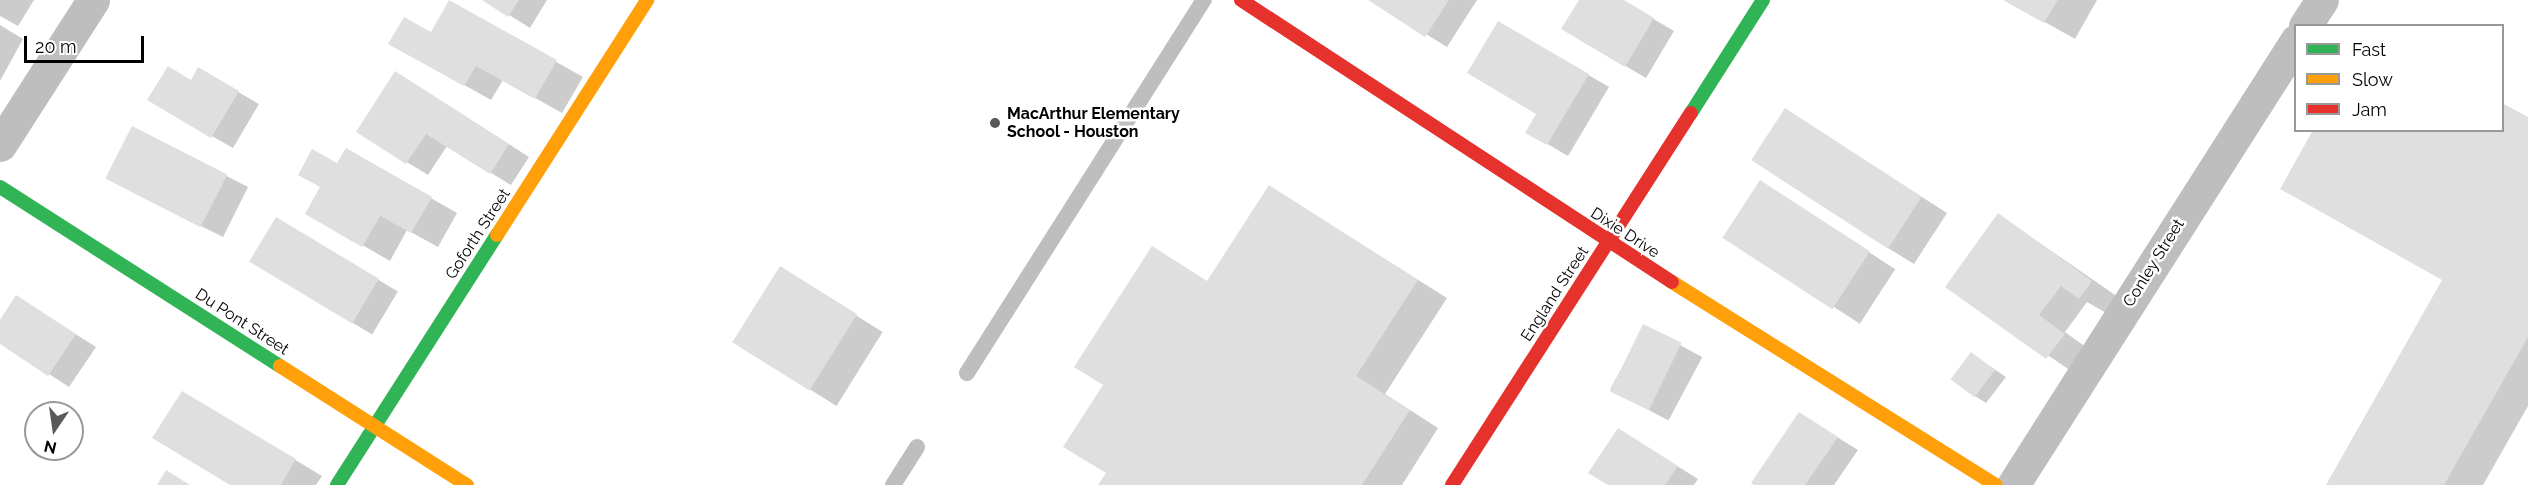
<!DOCTYPE html>
<style>
body{margin:0}
#map{position:relative;width:2528px;height:485px;overflow:hidden;background:#fff;font-family:Raleway,sans-serif}
div>[style]{position:absolute}
[style*='--x']{left:calc(var(--x)*1px);top:calc(var(--y)*1px);width:calc(var(--w)*1px);rotate:calc(var(--a)*1deg)}
.shadow>*{inset:0;background:#0003;transform-origin:0 0}
.building>*{inset:0;background:#dfdfdf;transform-origin:0 0}
.lane>*{height:16px;margin:-8px;padding:0 8px;transform-origin:8px;border-radius:8px;background:#bebebe}
.street>*{height:33px;margin:-16.5px;padding:0 16.5px;transform-origin:16.5px;border-radius:16.5px;background:#bebebe}
.fast>*{height:14px;margin:-7px;padding:0 7px;transform-origin:7px;border-radius:7px;background:#30b455}
.slow>*{height:14px;margin:-7px;padding:0 7px;transform-origin:7px;border-radius:7px;background:#ff9f0a}
.jam>*{height:14px;margin:-7px;padding:0 7px;transform-origin:7px;border-radius:7px;background:#e5322d}
.dots>*{width:16px;height:16px;translate:-50% -50%;box-sizing:border-box;border:3px solid #fff;border-radius:50%}
span{translate:-50% -50%;white-space:nowrap;text-align:center;line-height:1.15;-webkit-text-stroke:5px #fff;paint-order:stroke}
.poi-label{font-size:16px;color:#000;font-weight:700}
.left{translate:0 -50%;text-align:left}
.street-label{font-size:16px;color:#000}
.legend{position:absolute;left:2294px;top:24px;width:210px;height:108px;box-sizing:border-box;background:#fff;border:2px solid #999;margin:0;padding:8px 10px;list-style:none;font-size:18px;color:#000}
.legend li{display:flex;align-items:center;gap:12px;height:30px}
.legend b{width:30px;border:2px solid #999}
.north{position:absolute;left:24px;top:401px;width:60px;height:60px;box-sizing:border-box;background:#fff;border:2px solid #999;border-radius:50%;rotate:193deg;font-size:16px;font-weight:700;line-height:24px;text-align:center;color:#000}
.north::after{content:'';display:block;margin:auto;width:21px;height:27px;background:#595959;clip-path:polygon(50% 0,100% 100%,50% 72%,0 100%)}
.scale{position:absolute;left:24px;top:36px;width:120px;height:27px;box-sizing:border-box;border:3px solid #000;border-top:0;padding-left:8px;font-size:18px;line-height:21px;white-space:nowrap;color:#000;-webkit-text-stroke:4px #fff;paint-order:stroke}
</style>
<div id="map">
<div class="shadow">
<i style="clip-path:polygon(0 0,34px 0,18px 26px,0 16px)"></i>
<i style="clip-path:polygon(485px 0,547px 0,530px 28px)"></i>
<i style="clip-path:polygon(1371px 0,1477px 0,1447px 47px)"></i>
<i style="clip-path:polygon(1580px 0,1621px 0,1674px 31px,1646px 78px,1563px 29px)"></i>
<i style="clip-path:polygon(2006px 0,2097px 0,2075px 39px)"></i>
<i style="clip-path:polygon(450px 2px,583px 77px,562px 113px,503px 80px,491px 100px,390px 43px,431px 34px)"></i>
<i style="clip-path:polygon(1499px 23px,1609px 87px,1568px 156px,1527px 132px,1538px 113px)"></i>
<i style="clip-path:polygon(0 25px,23px 39px,0 81px)"></i>
<i style="clip-path:polygon(198px 69px,259px 104px,233px 148px,149px 100px,191px 82px)"></i>
<i style="clip-path:polygon(416px 85px,529px 157px,511px 185px,447px 146px,428px 175px,358px 132px)"></i>
<i style="clip-path:polygon(1786px 110px,1947px 213px,1914px 264px,1888px 248px)"></i>
<i style="clip-path:polygon(2528px 119px,2528px 406px,2483px 485px,2328px 485px,2444px 280px,2502px 130px)"></i>
<i style="clip-path:polygon(133px 128px,248px 187px,223px 237px,129px 190px)"></i>
<i style="clip-path:polygon(347px 150px,457px 213px,438px 247px,407px 230px,390px 261px,307px 213px)"></i>
<i style="left:1761px;top:182px;width:160px;height:65px;rotate:33deg"></i>
<i style="clip-path:polygon(1270px 187px,1447px 298px,1385px 394px,1438px 428px,1402px 485px,1100px 485px,1108px 473px,1105px 385px,1153px 248px,1208px 282px)"></i>
<i style="clip-path:polygon(1999px 215px,2118px 297px,2106px 313px,2087px 302px,2065px 332px,2090px 350px,2074px 373px,1947px 287px)"></i>
<i style="left:277px;top:219px;width:141px;height:50px;rotate:31deg"></i>
<i style="left:780px;top:268px;width:121px;height:87px;rotate:32deg"></i>
<i style="clip-path:polygon(17px 297px,96px 347px,69px 387px,0 342px,0 322px)"></i>
<i style="left:1644px;top:326px;width:66px;height:72px;rotate:28deg"></i>
<i style="clip-path:polygon(1972px 354px,2006px 377px,1986px 403px,1975px 396px)"></i>
<i style="clip-path:polygon(209px 408px,322px 476px,316px 485px,233px 485px)"></i>
<i style="clip-path:polygon(1800px 414px,1858px 450px,1834px 485px,1757px 485px)"></i>
<i style="clip-path:polygon(1639px 442px,1698px 479px,1694px 485px,1611px 485px)"></i>
</div>
<div class="building">
<i style="clip-path:polygon(449px 0,557px 60px,535px 99px,476px 66px,464px 86px,388px 44px,404px 17px,431px 32px)"></i>
<i style="clip-path:polygon(482px 0,519px 0,508px 17px)"></i>
<i style="clip-path:polygon(1368px 0,1449px 0,1425px 37px)"></i>
<i style="clip-path:polygon(1579px 0,1624px 0,1654px 18px,1625px 67px,1561px 29px)"></i>
<i style="clip-path:polygon(2003px 0,2058px 0,2044px 23px)"></i>
<i style="clip-path:polygon(1498px 21px,1589px 74px,1547px 145px,1525px 133px,1536px 114px,1467px 73px)"></i>
<i style="clip-path:polygon(168px 66px,191px 80px,198px 67px,239px 91px,211px 138px,147px 100px)"></i>
<i style="clip-path:polygon(395px 71px,509px 144px,490px 174px,426px 134px,406px 164px,356px 132px)"></i>
<i style="clip-path:polygon(2502px 103px,2528px 117px,2528px 337px,2444px 485px,2326px 485px,2442px 280px,2280px 189px,2313px 130px,2502px 130px)"></i>
<i style="left:1785px;top:108px;width:163px;height:62px;rotate:33deg"></i>
<i style="left:132px;top:126px;width:107px;height:59px;rotate:27deg"></i>
<i style="clip-path:polygon(346px 148px,432px 197px,411px 233px,380px 216px,362px 247px,305px 214px,320px 187px,298px 175px,312px 149px,337px 163px)"></i>
<i style="left:1760px;top:180px;width:131px;height:69px;rotate:33deg"></i>
<i style="clip-path:polygon(1269px 185px,1418px 280px,1356px 376px,1410px 410px,1362px 485px,1098px 485px,1106px 473px,1063px 447px,1103px 385px,1074px 367px,1152px 246px,1207px 281px)"></i>
<i style="clip-path:polygon(1998px 213px,2092px 281px,2079px 299px,2061px 286px,2039px 315px,2065px 334px,2046px 359px,1945px 287px)"></i>
<i style="left:276px;top:217px;width:120px;height:52px;rotate:31deg"></i>
<i style="left:780px;top:266px;width:91px;height:90px;rotate:32deg"></i>
<i style="clip-path:polygon(16px 295px,76px 334px,48px 376px,0 344px,0 320px)"></i>
<i style="left:1643px;top:324px;width:43px;height:75px;rotate:26deg"></i>
<i style="left:1971px;top:352px;width:30px;height:34px;rotate:37deg"></i>
<i style="clip-path:polygon(182px 391px,296px 459px,281px 485px,230px 485px,152px 438px)"></i>
<i style="clip-path:polygon(1799px 412px,1838px 437px,1805px 485px,1754px 485px,1751px 483px)"></i>
<i style="clip-path:polygon(1618px 428px,1678px 466px,1665px 485px,1608px 485px,1588px 473px)"></i>
<i style="clip-path:polygon(166px 470px,190px 485px,157px 485px)"></i>
</div>
<div class="lane">
<i style="--x:967;--y:373;--w:442;--a:-57.6"></i>
<i style="--x:893;--y:485;--w:45;--a:-57.7"></i>
</div>
<div class="street">
<i style="--x:2305;--y:26;--w:31;--a:-57"></i>
<i style="--x:0;--y:145;--w:172;--a:-57.3"></i>
<i style="--x:2013;--y:485;--w:527;--a:-57.49"></i>
</div>
<div class="fast">
<i style="--x:1691;--y:113;--w:134;--a:-57.5"></i>
<i style="--x:0;--y:187;--w:332;--a:32.6"></i>
<i style="--x:337;--y:485;--w:297;--a:-57.4"></i>
</div>
<div class="slow">
<i style="--x:497;--y:235;--w:279;--a:-57.4"></i>
<i style="--x:1672;--y:282;--w:382;--a:32.1"></i>
<i style="--x:280;--y:366;--w:222;--a:32.5"></i>
</div>
<div class="jam">
<i style="--x:1241;--y:0;--w:515;--a:33.2"></i>
<i style="--x:1452;--y:485;--w:442;--a:-57.3"></i>
</div>
<div class="dots">
<i style="left:995px;top:123px;background:#595959"></i>
</div>
<div class="poi-label">
<span class="left" style="left:1007px;top:123px">MacArthur Elementary<br>School - Houston</span>
</div>
<div class="street-label">
<span style="left:1625px;top:233px;rotate:33deg">Dixie Drive</span>
<span style="left:478px;top:234px;rotate:-57deg">Goforth Street</span>
<span style="left:2154px;top:263px;rotate:-58deg">Conley Street</span>
<span style="left:1555px;top:294px;rotate:-57deg">England Street</span>
<span style="left:242px;top:322px;rotate:33deg">Du Pont Street</span>
</div>
<ul class="legend">
<li><b style="height:8px;background:#30b455"></b>Fast</li>
<li><b style="height:8px;background:#ff9f0a"></b>Slow</li>
<li><b style="height:8px;background:#e5322d"></b>Jam</li>
</ul>
<div class="north">N</div>
<div class="scale">20 m</div>
</div>
